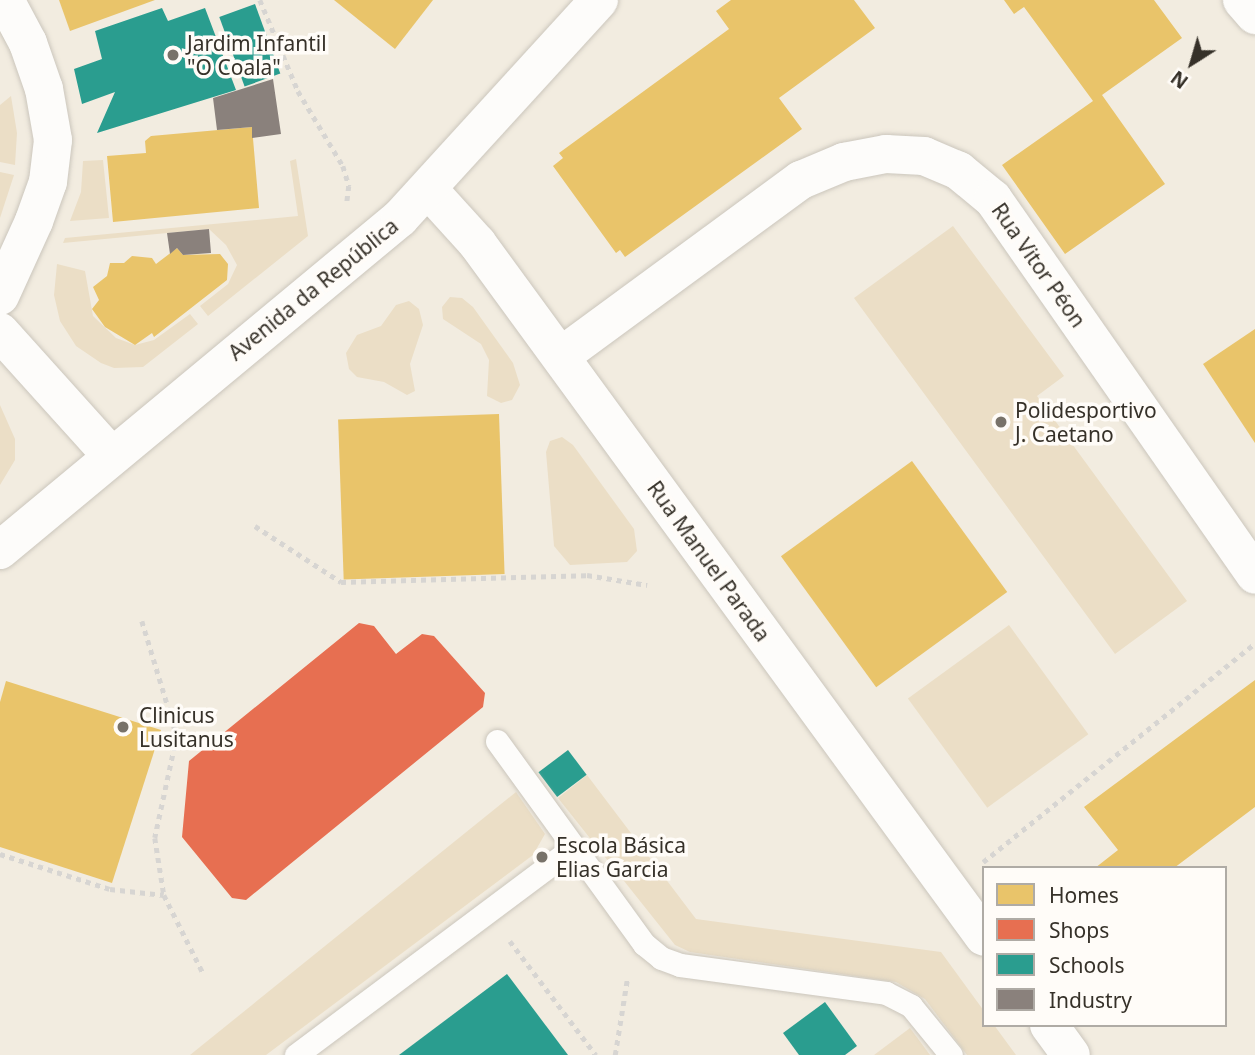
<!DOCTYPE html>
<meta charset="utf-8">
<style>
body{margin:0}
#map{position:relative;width:1255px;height:1055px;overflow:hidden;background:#f2ece0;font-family:"Noto Sans",sans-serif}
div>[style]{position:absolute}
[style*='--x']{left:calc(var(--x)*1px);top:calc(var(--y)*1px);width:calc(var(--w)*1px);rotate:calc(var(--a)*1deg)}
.green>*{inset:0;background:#ebdec6;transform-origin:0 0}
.homes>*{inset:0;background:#e9c46a;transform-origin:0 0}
.shops>*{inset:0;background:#e76f51}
.schools>*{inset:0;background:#2a9d8f;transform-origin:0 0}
.industry>*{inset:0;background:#8a817c}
.path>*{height:4.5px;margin-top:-2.25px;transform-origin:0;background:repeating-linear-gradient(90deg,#d7d5d2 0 5px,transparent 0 10px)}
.roads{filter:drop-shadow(0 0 2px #cbc6bc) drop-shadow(0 0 2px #cbc6bc)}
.service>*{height:23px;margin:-11.5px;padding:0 11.5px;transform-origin:11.5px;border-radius:11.5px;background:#fdfcfa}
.minor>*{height:38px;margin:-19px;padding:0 19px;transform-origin:19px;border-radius:19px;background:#fdfcfa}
.tertiary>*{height:38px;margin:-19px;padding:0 19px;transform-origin:19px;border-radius:19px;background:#fdfcfa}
.dots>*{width:19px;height:19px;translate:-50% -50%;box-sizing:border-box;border:4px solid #fffcf8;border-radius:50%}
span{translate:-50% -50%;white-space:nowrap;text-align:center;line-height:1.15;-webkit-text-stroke:7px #fffcf8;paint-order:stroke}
.poi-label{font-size:21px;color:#363129}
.left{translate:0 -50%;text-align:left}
.street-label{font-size:21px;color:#363129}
.legend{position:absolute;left:982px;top:866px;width:245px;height:161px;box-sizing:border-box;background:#fffcf8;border:2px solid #afaba5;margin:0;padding:9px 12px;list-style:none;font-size:21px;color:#363129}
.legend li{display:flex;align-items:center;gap:14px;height:35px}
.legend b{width:35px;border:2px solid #afaba5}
.north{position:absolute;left:1157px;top:28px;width:70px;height:70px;-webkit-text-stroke:5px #fffcf8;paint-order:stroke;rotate:217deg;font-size:19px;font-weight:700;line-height:28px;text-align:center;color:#363129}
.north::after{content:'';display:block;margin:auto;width:24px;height:32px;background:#363129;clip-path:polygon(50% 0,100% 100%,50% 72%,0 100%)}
</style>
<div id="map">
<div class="green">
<i style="clip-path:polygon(11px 96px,17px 133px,15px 165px,0 162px,0 105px)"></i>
<i style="clip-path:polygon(296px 159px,308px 236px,208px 316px,200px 306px,228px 284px,237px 265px,226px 245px,209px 229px,63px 243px,65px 238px,298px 216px,290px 161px)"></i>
<i style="clip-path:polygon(103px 160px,109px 218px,70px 221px,81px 192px,83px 161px)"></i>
<i style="clip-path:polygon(0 172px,14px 175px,0 218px)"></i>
<i style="clip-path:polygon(953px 226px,1064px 376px,1037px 396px,1187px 601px,1115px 654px,854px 298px)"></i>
<i style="clip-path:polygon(57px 264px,85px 271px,93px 316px,116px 338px,135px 345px,154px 340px,190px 314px,198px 324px,143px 367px,114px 368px,101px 363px,76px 346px,60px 321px,54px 295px)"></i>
<i style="clip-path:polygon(450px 297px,462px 298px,473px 307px,513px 363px,520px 385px,512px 400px,501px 403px,487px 396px,489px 360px,481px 344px,443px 319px,442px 307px)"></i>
<i style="clip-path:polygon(409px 301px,419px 309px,423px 325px,410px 364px,415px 391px,407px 395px,384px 382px,357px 377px,349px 369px,346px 353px,357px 335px,381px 326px,396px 305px)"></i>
<i style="clip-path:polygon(0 405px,15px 439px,15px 460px,0 485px)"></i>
<i style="clip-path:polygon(562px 437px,573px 445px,634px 529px,637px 551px,627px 562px,570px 565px,554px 546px,546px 452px,550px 441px)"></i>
<i style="left:1009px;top:625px;width:135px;height:125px;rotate:54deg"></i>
<i style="clip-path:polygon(587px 775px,696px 919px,941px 952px,984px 1011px,984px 1025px,994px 1025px,1016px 1055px,967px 1055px,925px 999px,896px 982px,690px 952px,675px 945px,558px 798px)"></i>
<i style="clip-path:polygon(516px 792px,545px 834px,533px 855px,266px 1055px,190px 1055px)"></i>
<i style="clip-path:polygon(910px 1028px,930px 1055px,874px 1055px)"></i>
</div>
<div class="homes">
<i style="clip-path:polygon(59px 0,155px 0,70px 31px)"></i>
<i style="clip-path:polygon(334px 0,433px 0,395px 49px)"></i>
<i style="clip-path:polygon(731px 0,854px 0,875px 28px,779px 98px,802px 129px,625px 257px,620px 250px,616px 253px,553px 166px,563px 158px,559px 153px,729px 29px,716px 11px)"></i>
<i style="clip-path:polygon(1004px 0,1154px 0,1182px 38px,1102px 95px,1165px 184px,1065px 254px,1002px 165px,1093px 101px,1024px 7px,1014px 14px)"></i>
<i style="clip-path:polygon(252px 127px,259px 208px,113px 222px,107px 156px,146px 153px,145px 141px,151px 136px)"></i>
<i style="clip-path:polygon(177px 248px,183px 255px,220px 254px,228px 264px,227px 280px,154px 337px,152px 333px,135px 345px,105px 327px,92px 309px,99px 300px,93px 287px,107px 276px,110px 263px,124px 263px,132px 256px,152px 258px,156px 264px)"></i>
<i style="clip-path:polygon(1255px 329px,1255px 443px,1203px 364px)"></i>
<i style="left:499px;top:414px;width:160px;height:161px;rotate:88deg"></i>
<i style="left:912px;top:461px;width:162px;height:162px;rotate:54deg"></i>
<i style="clip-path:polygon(1255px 680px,1255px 807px,1174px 868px,1095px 868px,1118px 850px,1084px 807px)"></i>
<i style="clip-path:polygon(6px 681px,161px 730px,112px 883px,0 847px,0 702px)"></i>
</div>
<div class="shops">
<i style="clip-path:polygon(359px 623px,374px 626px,396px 654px,422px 634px,434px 636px,485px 693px,483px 707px,246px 900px,232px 898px,182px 837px,189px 761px)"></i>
</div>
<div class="schools">
<i style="left:255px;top:4px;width:74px;height:38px;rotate:70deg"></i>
<i style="clip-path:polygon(162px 8px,168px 21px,205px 8px,236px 90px,97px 133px,115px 92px,82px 104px,74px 69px,102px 59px,95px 31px)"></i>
<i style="left:568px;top:750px;width:31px;height:37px;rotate:53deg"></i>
<i style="clip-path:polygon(507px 974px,568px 1055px,399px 1055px)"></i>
<i style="clip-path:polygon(825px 1002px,857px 1046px,845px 1055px,799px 1055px,783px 1033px)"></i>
</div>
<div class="industry">
<i style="clip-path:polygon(273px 79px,281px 134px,252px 138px,252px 127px,217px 130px,213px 98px)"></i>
<i style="clip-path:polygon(209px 229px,211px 253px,183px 255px,177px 248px,170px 254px,167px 233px)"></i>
</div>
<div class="path">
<i style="--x:260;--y:0;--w:99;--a:67.3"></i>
<i style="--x:298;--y:91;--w:87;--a:59"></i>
<i style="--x:343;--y:166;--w:21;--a:73"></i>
<i style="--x:349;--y:186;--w:17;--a:97"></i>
<i style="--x:255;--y:526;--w:103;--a:33.1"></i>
<i style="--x:341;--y:582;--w:246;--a:-1.6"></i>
<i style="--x:587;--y:575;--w:61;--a:9.5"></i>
<i style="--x:142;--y:621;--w:120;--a:73.1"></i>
<i style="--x:177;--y:736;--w:104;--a:102.2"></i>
<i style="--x:155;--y:838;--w:58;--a:81"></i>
<i style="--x:164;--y:895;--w:87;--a:63.4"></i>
<i style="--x:0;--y:854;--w:115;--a:17.7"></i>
<i style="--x:110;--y:889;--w:54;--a:6.3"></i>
<i style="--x:983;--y:862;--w:349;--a:-38.8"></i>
<i style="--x:510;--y:941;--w:143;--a:53"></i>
<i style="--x:615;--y:1055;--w:76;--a:-80.9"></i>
</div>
<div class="roads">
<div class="service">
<i style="--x:497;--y:741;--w:251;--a:54.1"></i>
<i style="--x:644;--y:944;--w:22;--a:39"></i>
<i style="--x:661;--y:958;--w:20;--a:20"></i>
<i style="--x:680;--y:965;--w:208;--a:7.7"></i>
<i style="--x:886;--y:993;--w:28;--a:27"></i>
<i style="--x:911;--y:1006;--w:63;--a:50.8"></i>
<i style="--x:296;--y:1055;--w:347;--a:-36.8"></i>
</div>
<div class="minor">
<i style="--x:1242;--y:0;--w:20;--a:49"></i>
<i style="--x:429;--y:190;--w:72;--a:47.8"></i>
<i style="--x:477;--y:243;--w:859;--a:53.85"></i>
<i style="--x:0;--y:296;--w:82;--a:-65.6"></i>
<i style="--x:34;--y:221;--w:41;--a:-70.3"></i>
<i style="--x:48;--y:182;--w:42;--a:-83.2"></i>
<i style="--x:53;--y:140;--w:52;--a:-100"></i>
<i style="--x:44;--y:89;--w:49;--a:-109.2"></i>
<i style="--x:28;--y:43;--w:49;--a:-118.1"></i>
<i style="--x:0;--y:332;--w:164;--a:48"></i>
<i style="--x:561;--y:356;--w:298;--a:-36.3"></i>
<i style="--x:801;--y:180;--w:47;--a:-22.7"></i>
<i style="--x:844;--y:162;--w:43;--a:-10.8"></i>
<i style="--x:886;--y:154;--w:38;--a:3"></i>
<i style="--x:924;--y:156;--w:38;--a:23"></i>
<i style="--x:959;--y:171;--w:44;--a:39.5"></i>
<i style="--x:993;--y:199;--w:458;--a:55.1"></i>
<i style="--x:1049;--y:1025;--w:37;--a:54"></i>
</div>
<div class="tertiary">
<i style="--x:0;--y:550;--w:520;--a:-39.69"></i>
<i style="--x:400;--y:218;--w:295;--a:-47.6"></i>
</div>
</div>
<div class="dots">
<i style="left:173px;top:55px;background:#787269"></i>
<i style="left:1001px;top:422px;background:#787269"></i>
<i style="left:123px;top:727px;background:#787269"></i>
<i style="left:542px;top:857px;background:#787269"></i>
</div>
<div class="poi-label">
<span class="left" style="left:187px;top:55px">Jardim Infantil<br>"O Coala"</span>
<span class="left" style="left:1015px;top:422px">Polidesportivo<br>J. Caetano</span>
<span class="left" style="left:139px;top:727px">Clinicus<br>Lusitanus</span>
<span class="left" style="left:556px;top:857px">Escola Básica<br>Elias Garcia</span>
</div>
<div class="street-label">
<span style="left:1039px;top:265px;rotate:55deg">Rua Vitor Péon</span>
<span style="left:313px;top:289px;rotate:-39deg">Avenida da República</span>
<span style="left:709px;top:561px;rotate:54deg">Rua Manuel Parada</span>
</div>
<ul class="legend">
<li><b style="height:19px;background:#e9c46a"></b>Homes</li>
<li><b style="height:19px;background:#e76f51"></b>Shops</li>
<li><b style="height:19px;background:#2a9d8f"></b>Schools</li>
<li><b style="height:19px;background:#8a817c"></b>Industry</li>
</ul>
<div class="north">N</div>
</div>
